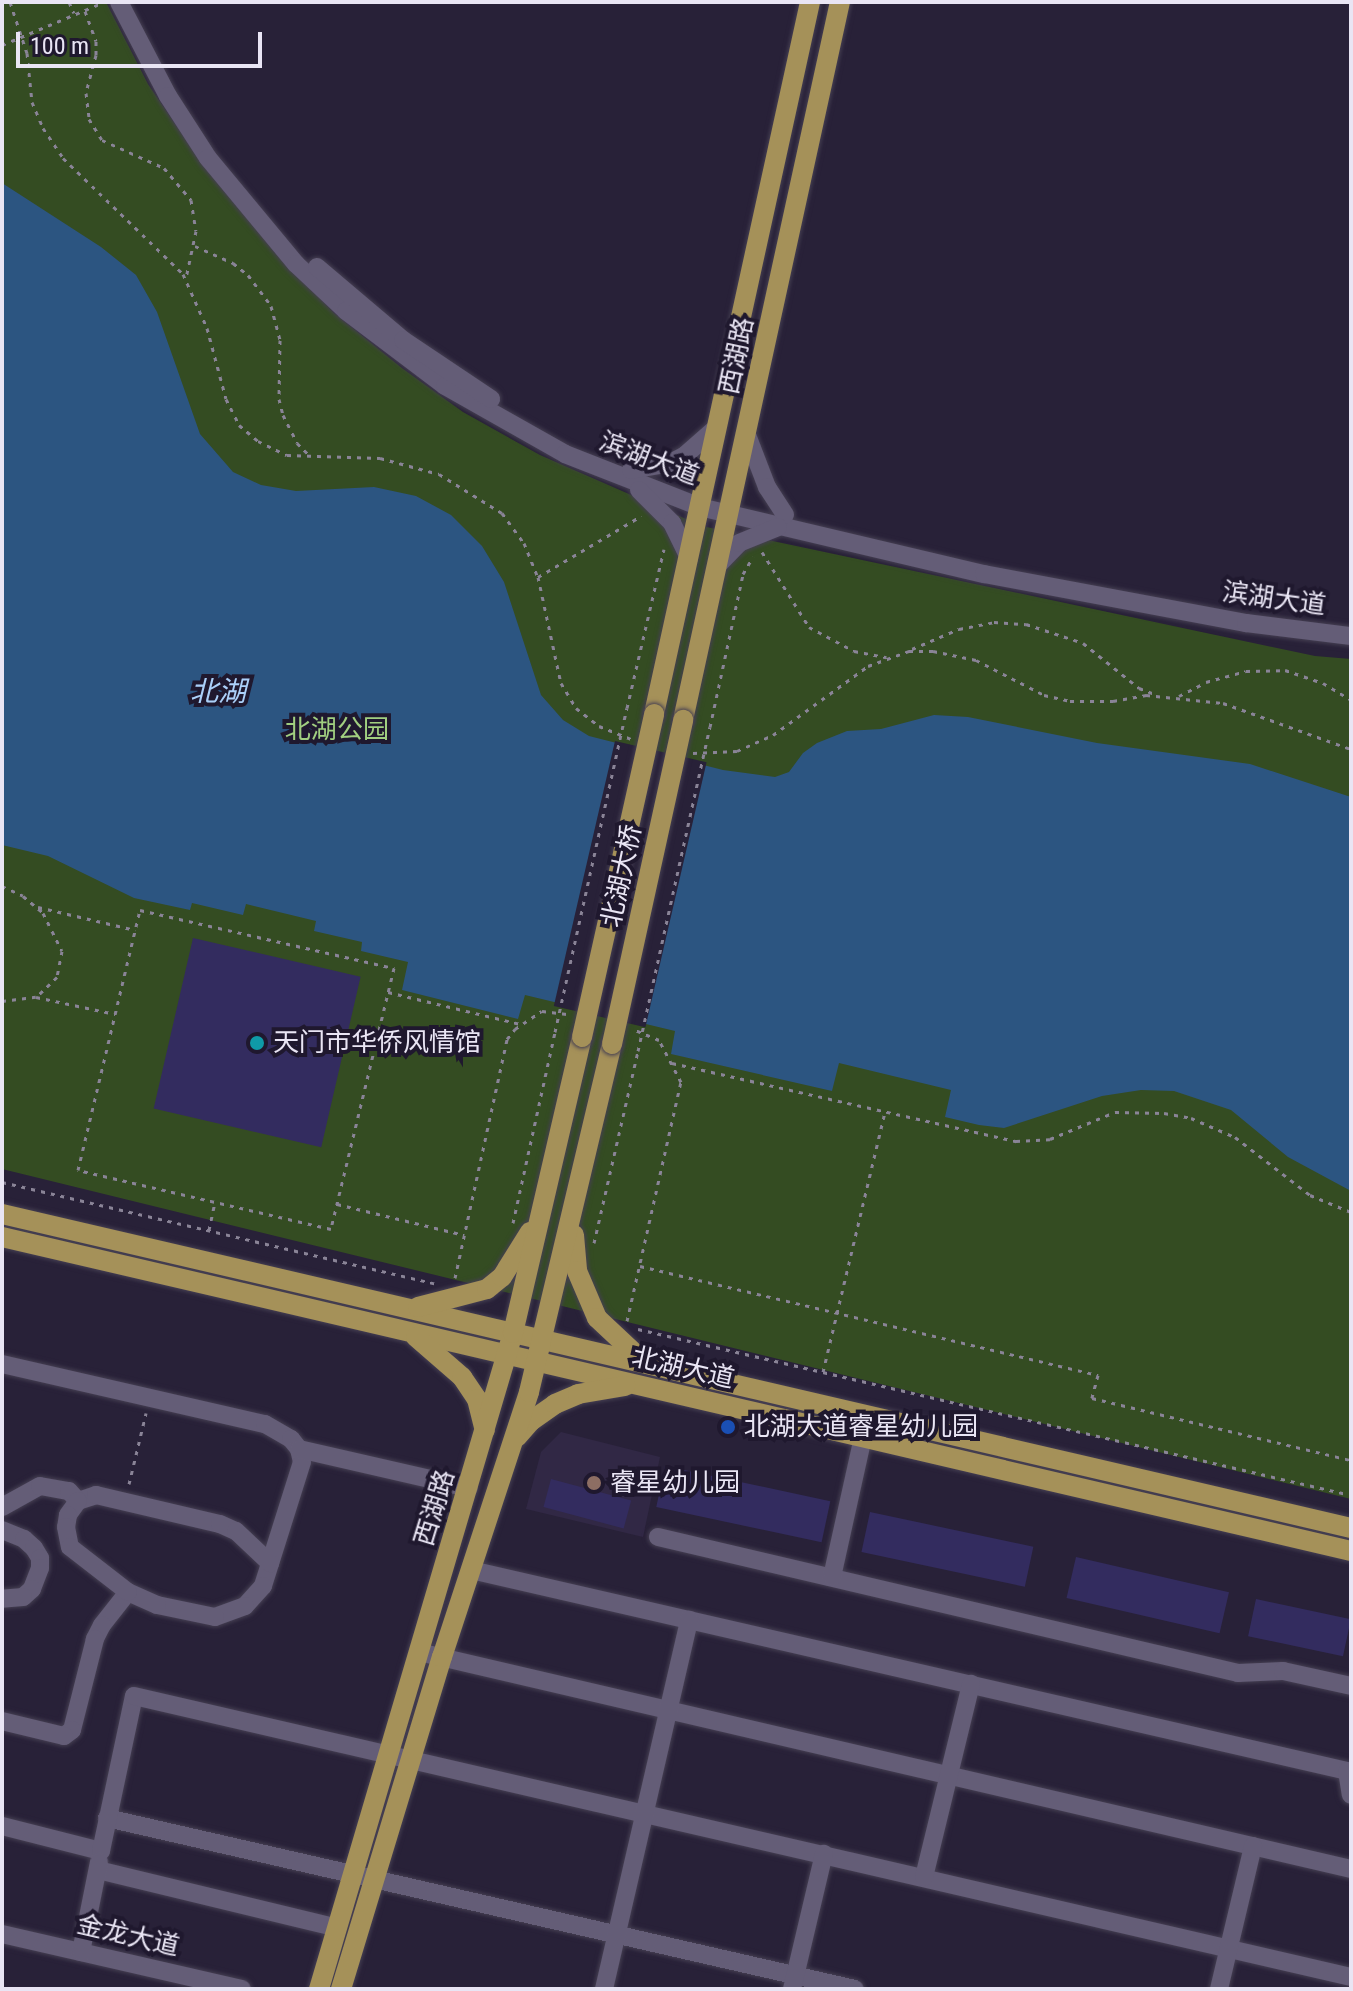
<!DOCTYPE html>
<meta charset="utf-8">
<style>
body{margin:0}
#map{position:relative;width:1353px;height:1991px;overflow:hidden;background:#282138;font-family:"Roboto Condensed","Noto Sans SC",sans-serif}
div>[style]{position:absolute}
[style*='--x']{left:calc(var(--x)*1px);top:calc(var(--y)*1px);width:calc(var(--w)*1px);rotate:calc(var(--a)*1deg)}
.built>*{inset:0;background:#312845}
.green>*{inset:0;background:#344c22}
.water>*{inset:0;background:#2c5581}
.pier>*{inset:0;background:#282138;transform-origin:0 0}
.building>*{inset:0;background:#332c5f;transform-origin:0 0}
.path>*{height:3px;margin-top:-1.5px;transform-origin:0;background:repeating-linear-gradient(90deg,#8a8497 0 4px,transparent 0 10px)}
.roads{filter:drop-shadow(0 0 2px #453f52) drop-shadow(0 0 2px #453f52)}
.minor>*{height:18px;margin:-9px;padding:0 9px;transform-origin:9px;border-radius:9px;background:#645d77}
.major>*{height:20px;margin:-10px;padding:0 10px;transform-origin:10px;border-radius:10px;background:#a59159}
.path-bridge>*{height:3px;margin-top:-1.5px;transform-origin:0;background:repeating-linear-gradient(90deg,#8a8497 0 4px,transparent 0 10px)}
.bridges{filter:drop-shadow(0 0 2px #453f52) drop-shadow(0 0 2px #453f52)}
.major-bridge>*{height:20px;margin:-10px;padding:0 10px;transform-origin:10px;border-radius:10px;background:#a59159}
.dots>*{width:22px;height:22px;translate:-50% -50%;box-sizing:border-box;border:4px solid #1f182e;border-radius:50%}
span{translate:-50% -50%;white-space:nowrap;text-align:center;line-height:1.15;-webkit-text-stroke:8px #1f182e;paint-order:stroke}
.street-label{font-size:26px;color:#e9e5f4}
.park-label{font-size:26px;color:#a1cf80}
.poi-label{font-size:26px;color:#e9e5f4}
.left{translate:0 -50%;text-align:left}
.water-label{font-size:28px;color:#abd0f9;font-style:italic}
.frame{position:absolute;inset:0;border:4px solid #e9e5f4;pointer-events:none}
.scale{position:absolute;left:16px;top:32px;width:246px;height:36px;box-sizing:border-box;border:4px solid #e9e5f4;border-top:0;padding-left:10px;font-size:24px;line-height:28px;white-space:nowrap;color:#e9e5f4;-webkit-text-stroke:6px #1f182e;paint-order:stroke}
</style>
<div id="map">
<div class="built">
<i style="clip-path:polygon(561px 1432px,660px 1457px,643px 1537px,526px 1509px,541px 1452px)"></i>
</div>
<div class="green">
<i style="clip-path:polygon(2px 2px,106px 2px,148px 84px,192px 149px,278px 255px,334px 313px,402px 368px,463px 412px,540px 455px,702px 526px,1315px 656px,1351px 659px,1351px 1499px,2px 1169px)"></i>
</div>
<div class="water">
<i style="clip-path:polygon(2px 183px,101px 247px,136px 275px,157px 312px,200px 434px,233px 472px,261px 485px,296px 491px,374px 487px,416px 496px,451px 515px,482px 546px,504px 582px,541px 695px,563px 720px,589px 736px,723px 770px,775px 777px,789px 772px,803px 753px,817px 743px,847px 731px,881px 729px,934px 715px,968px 717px,1097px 743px,1250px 764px,1351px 797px,1351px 1191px,1288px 1157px,1231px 1110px,1174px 1091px,1141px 1090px,1102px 1096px,1004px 1128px,979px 1125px,945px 1117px,951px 1090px,839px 1063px,832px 1091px,671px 1054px,675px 1031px,525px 995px,518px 1019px,402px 990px,408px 962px,361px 951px,362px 942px,314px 931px,316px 921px,246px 904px,243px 915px,192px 903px,190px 910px,134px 898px,48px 856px,2px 845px)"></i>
</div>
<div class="pier">
<i style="left:615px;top:741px;width:94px;height:272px;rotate:13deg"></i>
</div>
<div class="building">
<i style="left:193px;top:938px;width:172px;height:175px;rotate:13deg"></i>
<i style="left:665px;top:1466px;width:169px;height:42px;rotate:12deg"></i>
<i style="left:551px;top:1479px;width:83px;height:29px;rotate:15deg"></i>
<i style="left:870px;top:1512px;width:167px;height:41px;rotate:12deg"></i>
<i style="left:1076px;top:1557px;width:157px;height:42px;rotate:13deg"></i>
<i style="left:1256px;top:1599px;width:97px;height:38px;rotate:12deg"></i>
</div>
<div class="path">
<i style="--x:10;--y:2;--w:54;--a:71.6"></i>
<i style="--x:27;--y:53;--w:49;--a:84.2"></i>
<i style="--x:32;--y:102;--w:28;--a:67"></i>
<i style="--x:43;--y:128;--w:36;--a:56"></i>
<i style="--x:63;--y:158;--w:167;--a:44"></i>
<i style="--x:183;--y:274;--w:59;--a:66"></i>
<i style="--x:207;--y:328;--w:73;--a:75"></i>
<i style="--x:226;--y:399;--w:29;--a:63"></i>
<i style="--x:239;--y:425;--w:25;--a:40"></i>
<i style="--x:258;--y:441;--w:32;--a:26"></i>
<i style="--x:287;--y:455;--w:93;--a:1.8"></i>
<i style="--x:380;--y:458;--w:61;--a:15.2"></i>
<i style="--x:439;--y:474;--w:74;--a:31.8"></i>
<i style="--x:502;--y:513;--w:37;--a:54"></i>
<i style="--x:524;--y:543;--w:37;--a:68"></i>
<i style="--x:538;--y:577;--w:108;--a:77.8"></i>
<i style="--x:561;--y:683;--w:29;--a:59"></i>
<i style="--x:576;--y:708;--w:29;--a:38"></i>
<i style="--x:599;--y:726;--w:35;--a:22"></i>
<i style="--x:69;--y:2;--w:12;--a:66"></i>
<i style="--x:85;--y:11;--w:32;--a:70"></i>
<i style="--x:96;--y:41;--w:14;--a:90"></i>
<i style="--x:96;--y:55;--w:39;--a:105"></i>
<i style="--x:86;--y:93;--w:26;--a:83"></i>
<i style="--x:89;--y:119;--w:25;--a:58"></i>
<i style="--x:102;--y:140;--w:68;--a:24.3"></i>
<i style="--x:164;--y:168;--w:42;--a:49.8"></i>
<i style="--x:191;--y:200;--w:31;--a:81"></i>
<i style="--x:196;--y:231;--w:48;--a:102"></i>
<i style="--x:2;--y:45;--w:108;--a:-22.8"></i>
<i style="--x:195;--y:246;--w:42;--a:24.1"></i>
<i style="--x:233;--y:263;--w:19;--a:39"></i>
<i style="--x:248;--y:275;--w:39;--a:53"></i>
<i style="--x:271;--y:306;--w:35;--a:75"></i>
<i style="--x:280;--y:340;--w:59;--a:91"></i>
<i style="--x:279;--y:399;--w:16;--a:76"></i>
<i style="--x:283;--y:415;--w:31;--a:63"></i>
<i style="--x:297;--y:443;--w:18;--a:45"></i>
<i style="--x:762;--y:552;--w:89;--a:57.9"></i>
<i style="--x:809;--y:627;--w:51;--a:28.1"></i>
<i style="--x:854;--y:651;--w:33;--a:11"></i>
<i style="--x:538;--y:577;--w:120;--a:-30.6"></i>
<i style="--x:912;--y:649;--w:51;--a:-23.1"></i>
<i style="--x:959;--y:629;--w:36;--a:-11"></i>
<i style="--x:994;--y:622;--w:32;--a:4"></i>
<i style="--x:1026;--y:624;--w:60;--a:18.4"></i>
<i style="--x:1083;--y:643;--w:72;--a:38.8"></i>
<i style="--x:1139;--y:688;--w:17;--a:21"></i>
<i style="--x:1179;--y:696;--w:30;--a:-27"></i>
<i style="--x:1206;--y:682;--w:41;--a:-15.4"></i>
<i style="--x:1246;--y:671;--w:39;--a:-1"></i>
<i style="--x:1285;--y:670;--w:40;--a:18.9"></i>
<i style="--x:1323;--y:683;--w:33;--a:31"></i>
<i style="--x:627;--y:708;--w:163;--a:-76.9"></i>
<i style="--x:710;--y:727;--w:157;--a:-77.8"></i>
<i style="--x:743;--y:574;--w:20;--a:-60"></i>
<i style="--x:693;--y:753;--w:44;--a:-2.6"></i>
<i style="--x:737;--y:751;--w:39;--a:-24"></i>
<i style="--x:773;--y:735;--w:117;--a:-36"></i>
<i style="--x:868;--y:666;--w:44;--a:-20.1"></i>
<i style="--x:909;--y:651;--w:24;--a:0"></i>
<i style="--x:933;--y:651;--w:44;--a:11.8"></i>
<i style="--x:976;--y:660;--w:76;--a:27.2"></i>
<i style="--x:1044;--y:695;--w:27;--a:13"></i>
<i style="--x:1070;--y:701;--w:43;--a:0"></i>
<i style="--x:1113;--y:701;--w:34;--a:-10"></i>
<i style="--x:1146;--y:695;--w:77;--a:5.9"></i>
<i style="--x:1223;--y:703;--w:136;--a:19.8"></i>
<i style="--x:2;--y:886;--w:23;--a:25"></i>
<i style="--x:23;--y:896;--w:26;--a:40"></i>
<i style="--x:43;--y:913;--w:42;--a:63.4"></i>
<i style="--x:62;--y:951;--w:26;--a:101"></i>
<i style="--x:57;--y:977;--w:29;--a:136"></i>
<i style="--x:38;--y:907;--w:100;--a:13.3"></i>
<i style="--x:140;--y:910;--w:261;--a:12.9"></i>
<i style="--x:394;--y:968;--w:268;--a:103.6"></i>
<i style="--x:331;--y:1229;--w:260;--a:-166.9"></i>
<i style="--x:78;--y:1170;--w:267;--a:-76.6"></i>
<i style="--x:388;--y:992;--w:136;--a:13.6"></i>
<i style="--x:2;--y:1001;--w:34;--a:-7"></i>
<i style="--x:36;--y:997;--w:81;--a:12.1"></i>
<i style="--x:672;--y:1063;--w:353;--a:12.8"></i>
<i style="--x:1016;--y:1141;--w:34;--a:-3"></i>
<i style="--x:1050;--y:1139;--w:70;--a:-22.6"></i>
<i style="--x:1115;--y:1112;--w:49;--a:1.2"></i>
<i style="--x:1164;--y:1113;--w:27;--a:10"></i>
<i style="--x:1191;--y:1118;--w:48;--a:23.4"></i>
<i style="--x:1235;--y:1137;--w:95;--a:37.7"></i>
<i style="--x:1310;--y:1195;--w:44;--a:22.5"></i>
<i style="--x:2;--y:1182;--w:444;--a:13.2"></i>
<i style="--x:337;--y:1204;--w:131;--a:13.7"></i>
<i style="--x:513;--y:1223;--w:196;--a:-77.6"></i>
<i style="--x:209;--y:1230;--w:29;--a:-78"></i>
<i style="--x:594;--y:1243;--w:197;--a:-77.1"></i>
<i style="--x:640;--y:1266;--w:471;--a:13.4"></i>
<i style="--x:1098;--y:1375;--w:24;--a:105"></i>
<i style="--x:1092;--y:1398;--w:266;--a:13.5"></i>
<i style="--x:455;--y:1278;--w:245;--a:-77.7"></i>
<i style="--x:507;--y:1039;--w:13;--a:-51"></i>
<i style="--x:515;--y:1029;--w:32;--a:-34"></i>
<i style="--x:542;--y:1011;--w:25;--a:7"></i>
<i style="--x:627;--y:1321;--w:245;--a:-77.3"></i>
<i style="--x:681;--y:1082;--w:47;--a:-117.6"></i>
<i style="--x:659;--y:1040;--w:28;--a:-157"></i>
<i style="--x:638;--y:1329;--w:732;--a:13.11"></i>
<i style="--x:823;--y:1372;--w:268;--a:-76.6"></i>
<i style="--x:129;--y:1484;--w:73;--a:-76.5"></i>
</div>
<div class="roads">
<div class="minor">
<i style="--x:119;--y:2;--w:106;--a:62.5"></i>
<i style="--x:168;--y:96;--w:74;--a:57.2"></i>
<i style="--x:208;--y:158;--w:138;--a:50.3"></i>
<i style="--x:296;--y:264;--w:69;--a:43.2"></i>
<i style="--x:346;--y:311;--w:124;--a:37.1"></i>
<i style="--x:445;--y:386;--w:138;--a:29.5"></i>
<i style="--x:565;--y:454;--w:145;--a:21.4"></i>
<i style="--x:700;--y:507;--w:292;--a:13.3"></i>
<i style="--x:984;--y:574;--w:267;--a:10.6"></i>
<i style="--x:1246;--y:623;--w:106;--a:7.1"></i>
<i style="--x:317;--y:267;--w:113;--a:40.3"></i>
<i style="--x:403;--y:340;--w:106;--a:33.8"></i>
<i style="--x:747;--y:435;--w:56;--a:69"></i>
<i style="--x:767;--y:487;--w:33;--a:57"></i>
<i style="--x:631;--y:470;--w:40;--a:-10"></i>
<i style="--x:670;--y:463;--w:16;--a:-27"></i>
<i style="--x:684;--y:456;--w:44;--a:-41.3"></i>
<i style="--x:639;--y:490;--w:47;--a:45"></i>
<i style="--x:672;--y:523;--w:39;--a:64"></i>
<i style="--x:718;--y:565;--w:30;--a:-46"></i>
<i style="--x:739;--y:543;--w:42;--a:-22.3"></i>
<i style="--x:2;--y:1364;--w:270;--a:12.9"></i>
<i style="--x:265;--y:1424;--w:30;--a:30"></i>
<i style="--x:291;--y:1439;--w:13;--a:51"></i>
<i style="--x:299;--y:1449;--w:13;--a:77"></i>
<i style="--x:302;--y:1462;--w:130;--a:107.5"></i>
<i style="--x:263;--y:1586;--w:27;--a:132"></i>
<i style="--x:245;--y:1606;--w:32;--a:160"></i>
<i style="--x:215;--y:1617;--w:59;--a:-168.3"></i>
<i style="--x:157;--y:1605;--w:32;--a:-156"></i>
<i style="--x:128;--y:1592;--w:42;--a:128.2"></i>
<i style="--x:102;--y:1625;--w:16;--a:117"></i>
<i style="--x:95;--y:1639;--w:94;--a:104.2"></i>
<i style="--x:72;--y:1730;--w:10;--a:143"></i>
<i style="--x:64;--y:1736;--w:64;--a:-166.4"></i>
<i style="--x:299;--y:1449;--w:174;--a:12.9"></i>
<i style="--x:78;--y:1501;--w:19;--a:-18"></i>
<i style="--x:96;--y:1495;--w:127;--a:13.2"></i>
<i style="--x:220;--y:1524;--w:17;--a:24"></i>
<i style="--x:236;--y:1531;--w:47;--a:43.3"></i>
<i style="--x:2;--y:1507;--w:43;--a:-28.9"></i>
<i style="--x:40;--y:1486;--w:29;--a:10"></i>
<i style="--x:69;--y:1491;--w:13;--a:48"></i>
<i style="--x:78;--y:1501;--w:17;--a:126"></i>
<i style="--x:68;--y:1515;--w:12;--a:99"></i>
<i style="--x:66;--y:1527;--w:20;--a:79"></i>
<i style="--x:70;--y:1547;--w:73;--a:37.8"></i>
<i style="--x:2;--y:1530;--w:24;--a:22"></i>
<i style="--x:24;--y:1539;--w:13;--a:42"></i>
<i style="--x:34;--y:1548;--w:12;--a:59"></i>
<i style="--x:40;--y:1558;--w:10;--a:90"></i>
<i style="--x:40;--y:1568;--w:22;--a:111"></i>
<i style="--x:32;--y:1589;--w:12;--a:138"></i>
<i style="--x:23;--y:1597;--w:21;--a:175"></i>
<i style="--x:658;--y:1537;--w:596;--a:13.2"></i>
<i style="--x:1238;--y:1673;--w:45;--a:-2.5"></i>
<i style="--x:1283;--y:1671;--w:70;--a:12.4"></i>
<i style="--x:471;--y:1570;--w:899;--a:12.92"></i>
<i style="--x:1347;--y:1771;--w:24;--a:81"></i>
<i style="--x:832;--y:1577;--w:143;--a:-77.5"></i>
<i style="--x:419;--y:1652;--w:957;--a:13.11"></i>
<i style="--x:107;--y:1818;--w:767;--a:12.88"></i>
<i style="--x:2;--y:1826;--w:102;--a:14.2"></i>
<i style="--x:101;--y:1851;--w:158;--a:-78"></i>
<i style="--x:134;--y:1696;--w:1249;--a:13"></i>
<i style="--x:98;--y:1870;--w:246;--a:13.6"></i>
<i style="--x:924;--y:1877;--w:199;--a:-76.3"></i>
<i style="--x:2;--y:1934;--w:246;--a:12.9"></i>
<i style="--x:81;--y:1952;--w:92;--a:-78.7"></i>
<i style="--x:604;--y:1989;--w:379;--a:-77"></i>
<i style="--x:792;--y:1989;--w:139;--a:-76.7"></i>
<i style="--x:1219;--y:1989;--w:147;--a:-76.6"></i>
</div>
<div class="major">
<i style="--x:654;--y:714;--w:729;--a:-77.64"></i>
<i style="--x:683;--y:720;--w:735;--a:-77.67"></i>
<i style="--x:2;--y:1214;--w:1385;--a:13.1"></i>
<i style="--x:574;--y:1235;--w:36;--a:85"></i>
<i style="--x:577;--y:1271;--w:51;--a:66.9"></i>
<i style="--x:597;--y:1318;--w:64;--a:43.1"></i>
<i style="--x:2;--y:1237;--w:1385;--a:13.1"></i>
<i style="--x:418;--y:1307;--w:71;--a:-14.6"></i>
<i style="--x:487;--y:1289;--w:19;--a:-39"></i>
<i style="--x:502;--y:1277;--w:53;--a:-58.1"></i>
<i style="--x:416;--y:1337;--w:61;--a:41"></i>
<i style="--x:462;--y:1377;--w:27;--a:56"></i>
<i style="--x:477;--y:1399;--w:32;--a:76"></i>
<i style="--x:517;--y:1437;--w:21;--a:-49"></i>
<i style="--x:531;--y:1421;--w:29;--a:-35"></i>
<i style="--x:555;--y:1404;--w:25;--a:-23"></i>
<i style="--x:578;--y:1394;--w:48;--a:-9.7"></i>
<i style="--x:319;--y:1989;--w:684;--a:-73.53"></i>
<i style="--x:513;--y:1333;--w:304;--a:-76.9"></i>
<i style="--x:341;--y:1989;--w:347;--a:-73.1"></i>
<i style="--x:442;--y:1657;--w:279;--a:-71.8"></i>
<i style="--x:529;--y:1392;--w:358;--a:-76.6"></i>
</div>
</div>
<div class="path-bridge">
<i style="--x:555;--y:1032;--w:332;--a:-77.5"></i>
<i style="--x:638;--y:1051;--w:332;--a:-77.5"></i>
</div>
<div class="bridges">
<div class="major-bridge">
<i style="--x:582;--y:1037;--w:331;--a:-77.4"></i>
<i style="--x:612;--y:1044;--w:332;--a:-77.6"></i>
</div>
</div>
<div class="dots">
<i style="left:257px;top:1043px;background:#0f9aa8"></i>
<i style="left:728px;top:1427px;background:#1a4fb4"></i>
<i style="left:594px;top:1483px;background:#8d6e63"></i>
</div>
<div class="street-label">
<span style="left:737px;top:356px;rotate:-78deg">西湖路</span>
<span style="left:649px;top:459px;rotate:21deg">滨湖大道</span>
<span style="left:1274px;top:599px;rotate:8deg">滨湖大道</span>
<span style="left:622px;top:876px;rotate:-78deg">北湖大桥</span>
<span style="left:683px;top:1368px;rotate:13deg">北湖大道</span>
<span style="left:435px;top:1508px;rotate:-73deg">西湖路</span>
<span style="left:128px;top:1936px;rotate:13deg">金龙大道</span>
</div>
<div class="park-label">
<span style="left:337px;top:730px">北湖公园</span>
</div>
<div class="poi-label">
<span class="left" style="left:273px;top:1043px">天门市华侨风情馆</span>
<span class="left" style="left:744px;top:1427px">北湖大道睿星幼儿园</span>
<span class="left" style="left:610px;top:1483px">睿星幼儿园</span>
</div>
<div class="water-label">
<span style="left:218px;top:692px">北湖</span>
</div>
<div class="frame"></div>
<div class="scale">100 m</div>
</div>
